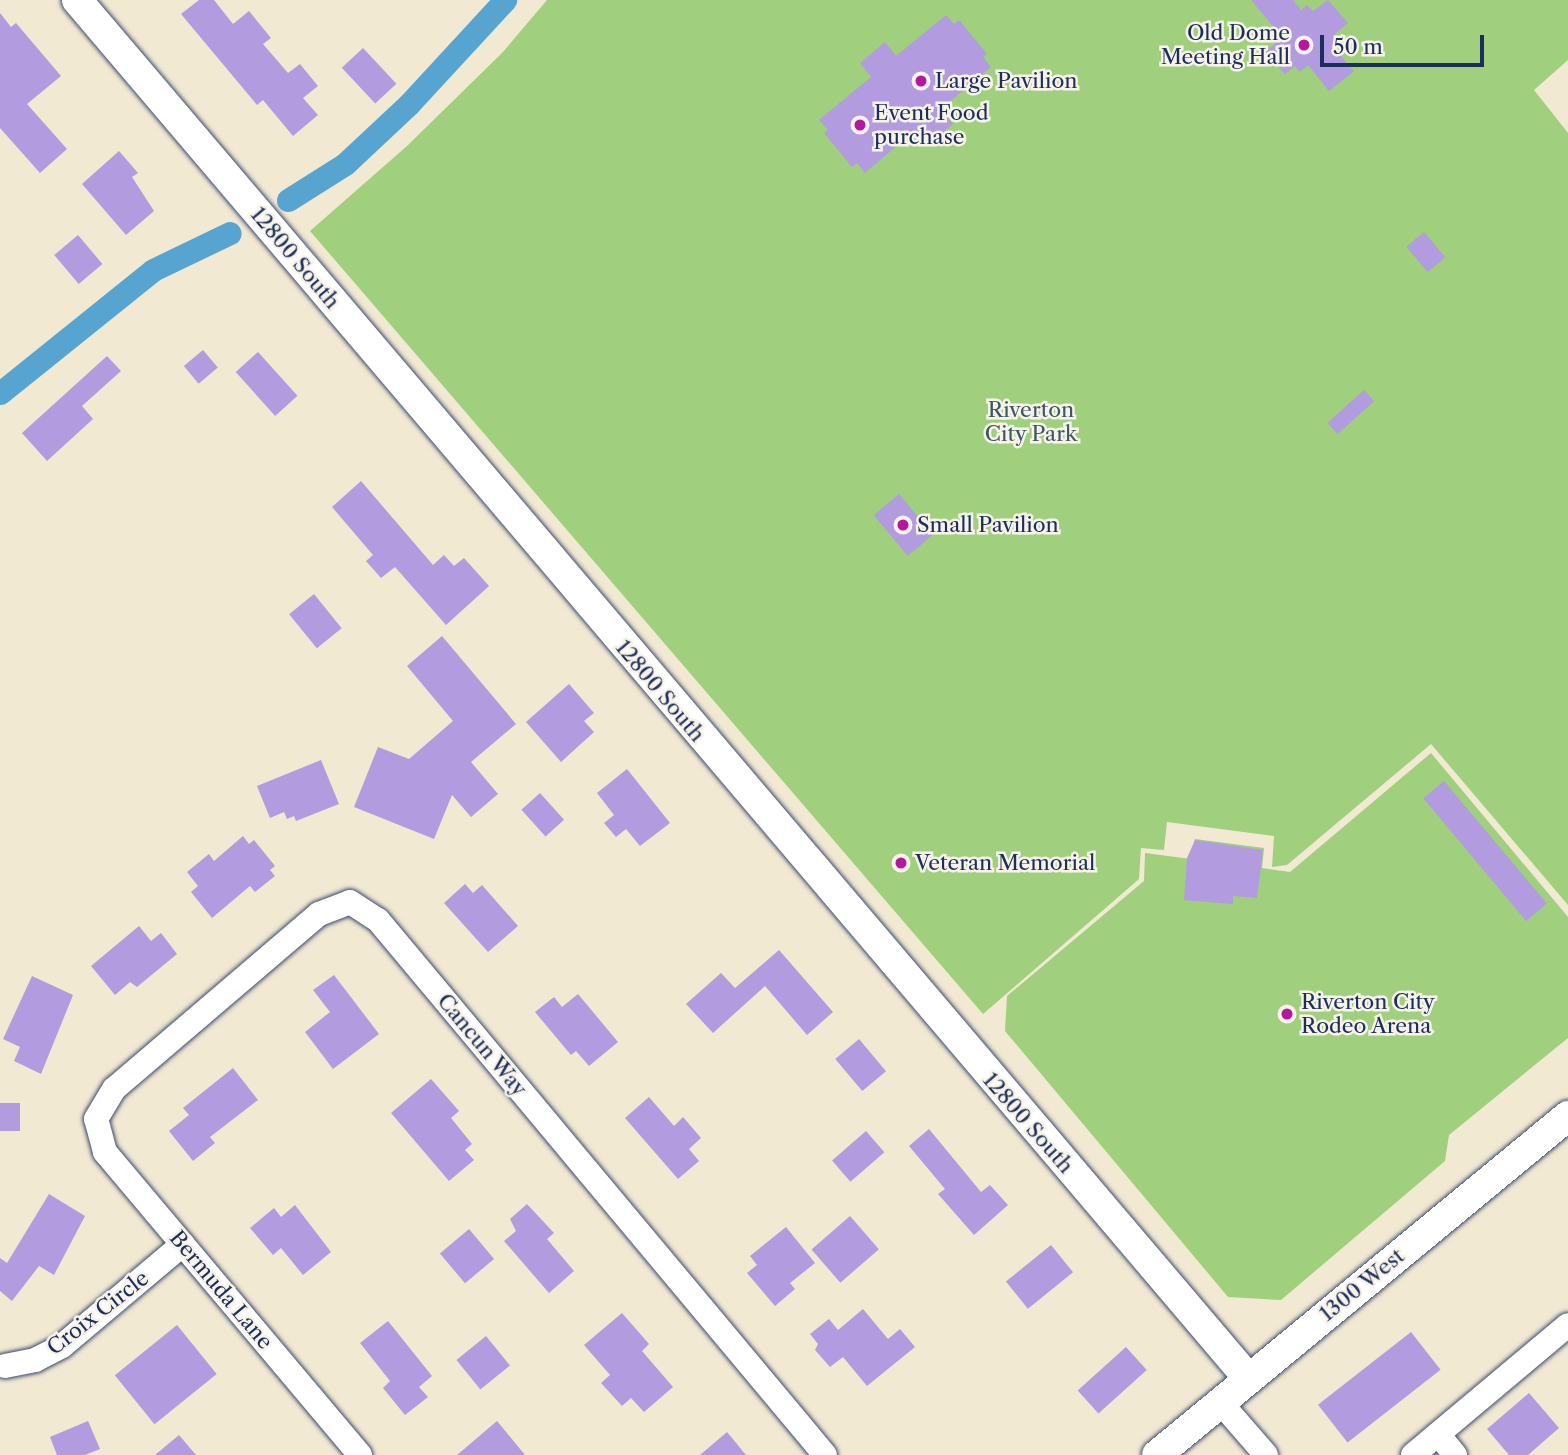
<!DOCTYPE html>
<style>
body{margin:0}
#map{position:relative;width:1568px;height:1455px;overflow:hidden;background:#f2e9d3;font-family:"Libre Caslon Text",serif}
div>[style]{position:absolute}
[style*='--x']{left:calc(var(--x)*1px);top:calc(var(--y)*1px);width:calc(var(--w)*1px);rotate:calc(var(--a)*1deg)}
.green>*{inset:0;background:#a0cf7d}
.canal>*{height:23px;margin:-11.5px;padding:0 11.5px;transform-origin:11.5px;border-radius:11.5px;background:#56a4cf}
.building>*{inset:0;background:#b29bde;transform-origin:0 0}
.roads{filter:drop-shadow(0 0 2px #3b4b70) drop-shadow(0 0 2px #3b4b70)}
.minor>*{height:24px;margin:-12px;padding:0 12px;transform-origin:12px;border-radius:12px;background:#fff}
.tertiary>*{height:30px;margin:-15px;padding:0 15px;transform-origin:15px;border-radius:15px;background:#fff}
.dots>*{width:19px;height:19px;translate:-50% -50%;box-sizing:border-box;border:4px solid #f7f3e8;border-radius:50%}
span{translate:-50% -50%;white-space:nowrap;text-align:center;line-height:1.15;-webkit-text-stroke:5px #f7f3e8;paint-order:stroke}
.poi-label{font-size:21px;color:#1b2f5e}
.right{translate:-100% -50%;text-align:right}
.left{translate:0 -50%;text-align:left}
.street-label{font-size:21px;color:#1b2f5e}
.park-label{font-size:21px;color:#3c5766}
.scale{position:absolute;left:1320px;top:35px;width:164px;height:32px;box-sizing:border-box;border:4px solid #1b2f5e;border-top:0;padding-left:9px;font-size:21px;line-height:24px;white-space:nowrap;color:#1b2f5e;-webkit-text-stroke:5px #f7f3e8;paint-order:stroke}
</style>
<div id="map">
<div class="green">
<i style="clip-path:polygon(547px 0,1568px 0,1568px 60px,1534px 90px,1568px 133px,1568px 905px,1431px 744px,1287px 865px,1272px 867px,1274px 836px,1167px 822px,1164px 850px,1141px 848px,1139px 879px,983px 1014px,310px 231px,407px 146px,503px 52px)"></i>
<i style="clip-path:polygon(1431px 753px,1568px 917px,1568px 1038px,1449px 1135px,1445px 1161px,1281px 1300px,1228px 1297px,1005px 1031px,1007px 996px,1144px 881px,1145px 853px,1191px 859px,1195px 839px,1264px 848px,1262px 868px,1290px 872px)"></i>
</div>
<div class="canal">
<i style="--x:288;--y:200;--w:67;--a:-32.3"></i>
<i style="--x:345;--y:164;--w:88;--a:-43.2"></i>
<i style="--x:409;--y:104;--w:142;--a:-47.3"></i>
<i style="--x:0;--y:393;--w:196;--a:-38.8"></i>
<i style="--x:153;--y:270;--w:85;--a:-25.7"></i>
</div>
<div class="building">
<i style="clip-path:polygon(199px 0,214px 0,233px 24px,249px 11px,271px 38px,263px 44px,288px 73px,300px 64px,318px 86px,303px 98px,318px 115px,293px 136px,263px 100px,257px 105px,181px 14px)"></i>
<i style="clip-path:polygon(1251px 0,1293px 0,1301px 10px,1307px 5px,1313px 11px,1328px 0,1348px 23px,1333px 36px,1339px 42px,1333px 47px,1354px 71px,1329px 91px,1308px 65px,1300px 72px,1295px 66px,1285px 74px,1265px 52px,1275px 44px,1270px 37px,1277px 31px)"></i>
<i style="clip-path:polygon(0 13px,11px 27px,16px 23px,61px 76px,27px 104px,67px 149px,40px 173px,0 128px)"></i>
<i style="clip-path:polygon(946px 15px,954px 24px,959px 20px,987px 54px,983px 57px,991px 67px,941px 109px,953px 124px,926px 146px,914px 131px,865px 173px,857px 163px,852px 167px,824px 133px,828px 130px,819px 120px,871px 77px,860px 63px,885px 42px,896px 56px)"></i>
<i style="left:363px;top:48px;width:49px;height:29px;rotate:47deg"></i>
<i style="clip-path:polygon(119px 151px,138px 173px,132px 177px,154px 211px,126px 235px,82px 184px)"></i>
<i style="left:1424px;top:232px;width:33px;height:23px;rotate:50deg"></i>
<i style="left:78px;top:235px;width:38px;height:31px;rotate:50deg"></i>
<i style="left:203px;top:350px;width:23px;height:25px;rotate:50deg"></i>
<i style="left:258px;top:352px;width:59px;height:30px;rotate:48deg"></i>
<i style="clip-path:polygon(107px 356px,121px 371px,82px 406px,93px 419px,47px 461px,22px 433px)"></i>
<i style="left:1364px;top:390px;width:15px;height:49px;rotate:48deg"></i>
<i style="clip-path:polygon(361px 481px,433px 565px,444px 555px,454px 566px,464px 558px,489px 586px,446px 625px,395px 567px,381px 578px,366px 561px,373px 555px,332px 507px)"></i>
<i style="left:899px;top:494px;width:53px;height:33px;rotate:50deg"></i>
<i style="left:314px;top:594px;width:44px;height:32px;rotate:51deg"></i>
<i style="clip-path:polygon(442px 636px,516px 724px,471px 762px,498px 794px,471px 817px,452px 795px,434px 839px,354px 807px,378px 747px,409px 759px,453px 721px,407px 666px)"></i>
<i style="clip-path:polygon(569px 684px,594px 713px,584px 721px,594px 732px,561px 762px,526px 722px)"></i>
<i style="clip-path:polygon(321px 760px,339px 804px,296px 821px,294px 816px,287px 819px,284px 812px,270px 818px,257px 786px)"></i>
<i style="clip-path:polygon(627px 769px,670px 823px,640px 846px,626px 829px,616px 837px,604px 823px,614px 815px,597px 793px)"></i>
<i style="left:1444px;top:781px;width:160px;height:27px;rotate:50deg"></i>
<i style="left:540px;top:793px;width:36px;height:25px;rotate:48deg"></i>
<i style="clip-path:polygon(243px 836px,249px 844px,254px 840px,275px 866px,270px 870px,275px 876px,255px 892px,250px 886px,212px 918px,191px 892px,198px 886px,187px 872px,209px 854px,214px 861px)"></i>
<i style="clip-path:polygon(1195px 840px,1263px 850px,1257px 898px,1233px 896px,1233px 904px,1184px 900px,1187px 858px)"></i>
<i style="clip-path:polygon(465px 884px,473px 893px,482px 885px,518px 926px,488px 952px,444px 903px)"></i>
<i style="clip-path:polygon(139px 926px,151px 941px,161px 933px,177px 954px,137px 987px,130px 982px,115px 995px,91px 966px)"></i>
<i style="clip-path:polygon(779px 950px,833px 1012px,807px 1035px,765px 986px,713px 1033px,686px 1004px,721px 973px,735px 988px)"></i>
<i style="clip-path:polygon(334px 975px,379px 1034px,333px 1069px,305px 1032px,330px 1012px,313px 990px)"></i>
<i style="clip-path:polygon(32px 976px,73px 995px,41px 1074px,14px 1061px,20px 1047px,3px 1039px)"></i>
<i style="clip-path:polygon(578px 994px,618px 1042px,589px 1066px,576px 1051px,571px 1055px,535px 1012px,554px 997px,562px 1007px)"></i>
<i style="left:859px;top:1039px;width:42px;height:31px;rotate:50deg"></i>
<i style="clip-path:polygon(233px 1068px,258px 1100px,210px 1137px,215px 1143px,193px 1161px,169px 1131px,189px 1115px,183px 1108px)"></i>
<i style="clip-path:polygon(431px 1079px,459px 1111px,451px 1118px,472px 1144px,465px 1150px,474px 1160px,449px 1181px,391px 1113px)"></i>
<i style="clip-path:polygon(649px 1097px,674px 1126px,683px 1117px,701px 1138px,689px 1149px,699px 1161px,678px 1179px,625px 1118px)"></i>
<i style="left:0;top:1103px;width:20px;height:28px"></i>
<i style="clip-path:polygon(929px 1129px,981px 1192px,990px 1185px,1008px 1205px,974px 1235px,938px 1194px,945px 1189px,909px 1146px)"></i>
<i style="left:866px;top:1131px;width:28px;height:45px;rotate:49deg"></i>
<i style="clip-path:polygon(49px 1194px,85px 1216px,54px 1275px,39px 1266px,12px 1301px,0 1291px,0 1258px,7px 1263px)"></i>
<i style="clip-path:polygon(527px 1204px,554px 1233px,547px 1239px,574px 1271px,549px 1293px,504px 1241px,516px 1231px,510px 1219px)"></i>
<i style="clip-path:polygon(295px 1205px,331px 1252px,303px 1275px,281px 1248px,273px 1255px,250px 1228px,274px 1208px,281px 1217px)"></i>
<i style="left:850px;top:1216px;width:44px;height:51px;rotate:49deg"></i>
<i style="clip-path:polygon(786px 1227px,815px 1263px,790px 1283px,795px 1289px,775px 1306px,747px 1273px,757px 1265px,750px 1256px)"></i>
<i style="left:469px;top:1229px;width:39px;height:38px;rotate:50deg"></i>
<i style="left:1051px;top:1245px;width:35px;height:58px;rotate:51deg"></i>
<i style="clip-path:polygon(863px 1309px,888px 1339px,900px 1329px,915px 1347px,867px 1386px,843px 1357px,830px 1367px,815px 1350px,818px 1344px,810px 1334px,829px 1319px,838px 1330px)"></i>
<i style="clip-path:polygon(622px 1313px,649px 1344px,642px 1351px,673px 1387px,644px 1412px,631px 1398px,622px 1406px,601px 1383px,610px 1375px,584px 1345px)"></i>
<i style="clip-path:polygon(388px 1321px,432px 1376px,419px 1387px,428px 1397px,405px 1415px,383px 1388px,390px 1381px,360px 1343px)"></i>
<i style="left:177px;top:1325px;width:63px;height:80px;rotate:51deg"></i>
<i style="left:1411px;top:1332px;width:48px;height:118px;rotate:52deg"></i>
<i style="left:486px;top:1336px;width:38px;height:38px;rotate:51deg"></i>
<i style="left:1126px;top:1347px;width:31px;height:65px;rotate:48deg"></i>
<i style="clip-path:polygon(1529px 1393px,1559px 1428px,1528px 1455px,1509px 1455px,1487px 1429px)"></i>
<i style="clip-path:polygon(88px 1421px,100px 1449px,85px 1455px,57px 1455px,50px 1437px)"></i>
<i style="clip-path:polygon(497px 1421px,525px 1455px,457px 1455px)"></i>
<i style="clip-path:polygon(727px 1432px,746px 1455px,700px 1455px)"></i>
<i style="clip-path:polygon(179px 1435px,196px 1455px,155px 1455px)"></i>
</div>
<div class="roads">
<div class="minor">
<i style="--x:5;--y:1366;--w:31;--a:-11"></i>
<i style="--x:35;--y:1360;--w:30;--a:-27"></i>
<i style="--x:62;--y:1346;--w:158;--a:-40.1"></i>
<i style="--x:1220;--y:1402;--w:70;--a:49"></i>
<i style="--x:1438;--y:1434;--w:27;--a:51"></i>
<i style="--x:360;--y:1455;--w:396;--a:-130.1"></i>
<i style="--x:105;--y:1152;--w:34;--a:-105"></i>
<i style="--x:96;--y:1119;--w:35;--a:-59"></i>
<i style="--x:114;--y:1089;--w:270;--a:-40.5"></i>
<i style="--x:319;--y:914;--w:33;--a:-21"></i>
<i style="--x:350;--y:902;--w:33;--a:33"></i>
<i style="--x:378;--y:920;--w:697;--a:50.12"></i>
<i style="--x:1413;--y:1455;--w:202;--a:-40"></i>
</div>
<div class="tertiary">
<i style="--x:77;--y:0;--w:1808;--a:49.64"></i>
<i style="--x:1157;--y:1455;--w:533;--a:-39.52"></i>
</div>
</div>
<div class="dots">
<i style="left:1304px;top:45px;background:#b5179e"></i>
<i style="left:921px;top:81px;background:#b5179e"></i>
<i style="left:860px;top:125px;background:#b5179e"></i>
<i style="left:903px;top:525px;background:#b5179e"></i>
<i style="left:901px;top:863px;background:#b5179e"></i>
<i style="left:1287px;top:1014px;background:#b5179e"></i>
</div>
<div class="poi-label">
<span class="right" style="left:1290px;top:45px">Old Dome<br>Meeting Hall</span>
<span class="left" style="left:935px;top:81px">Large Pavilion</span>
<span class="left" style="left:874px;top:125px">Event Food<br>purchase</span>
<span class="left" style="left:917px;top:525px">Small Pavilion</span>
<span class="left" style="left:915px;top:863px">Veteran Memorial</span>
<span class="left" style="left:1301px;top:1014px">Riverton City<br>Rodeo Arena</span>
</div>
<div class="street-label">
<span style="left:295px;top:258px;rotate:50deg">12800 South</span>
<span style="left:660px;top:691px;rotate:50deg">12800 South</span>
<span style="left:482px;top:1045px;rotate:50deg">Cancun Way</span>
<span style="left:1028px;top:1123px;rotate:49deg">12800 South</span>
<span style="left:1362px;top:1285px;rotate:-39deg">1300 West</span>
<span style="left:221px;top:1290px;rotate:50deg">Bermuda Lane</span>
<span style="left:98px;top:1313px;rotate:-38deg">Croix Circle</span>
</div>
<div class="park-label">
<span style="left:1031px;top:422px">Riverton<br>City Park</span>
</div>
<div class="scale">50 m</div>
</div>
